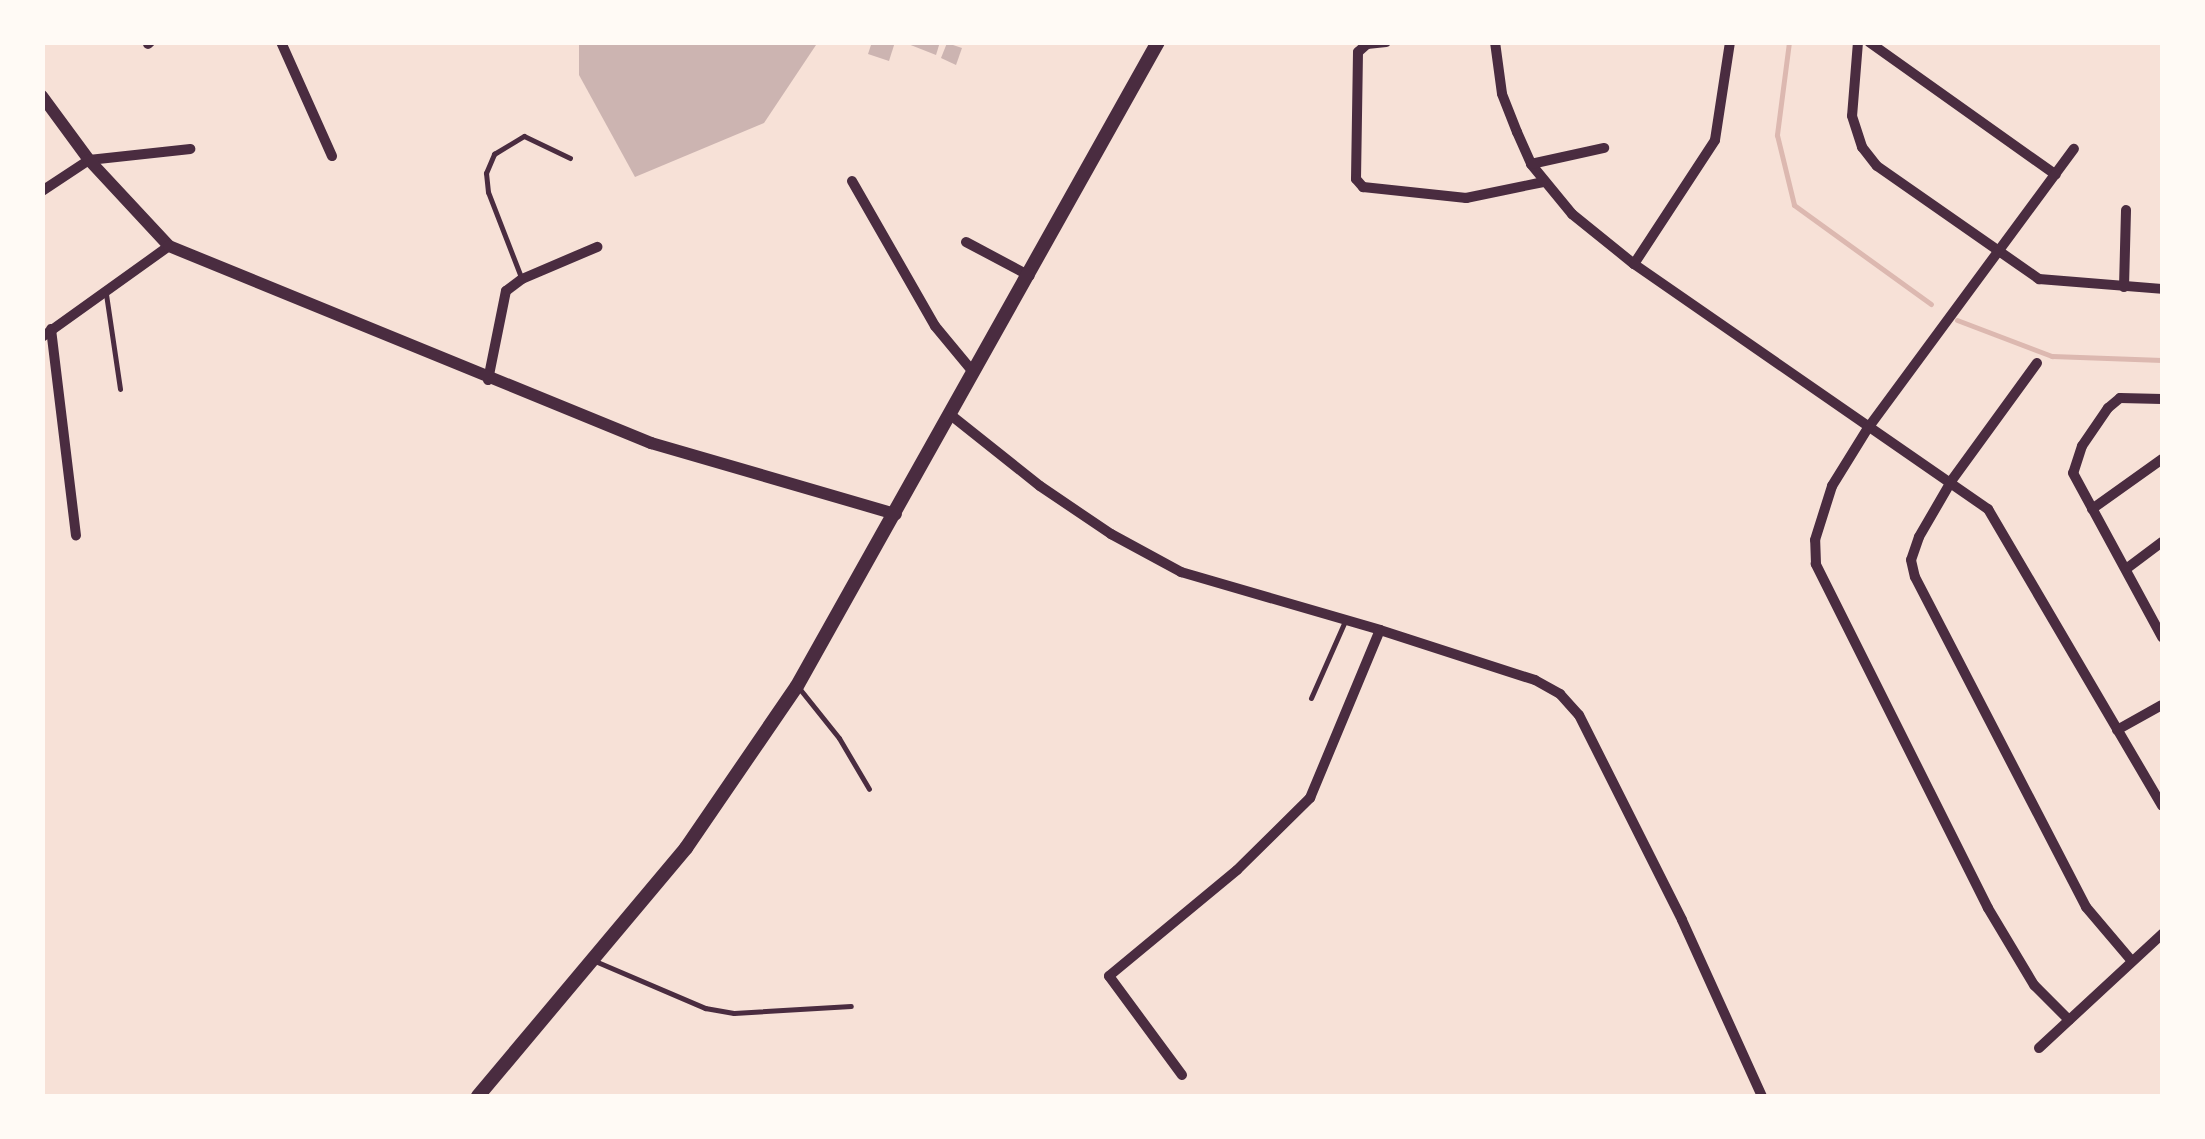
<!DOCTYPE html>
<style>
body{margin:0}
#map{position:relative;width:2205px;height:1139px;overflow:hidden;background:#f7e1d7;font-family:"Golos Text",sans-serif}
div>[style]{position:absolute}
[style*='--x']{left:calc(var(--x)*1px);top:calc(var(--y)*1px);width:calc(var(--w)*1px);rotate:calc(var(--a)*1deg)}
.stream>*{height:5px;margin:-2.5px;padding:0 2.5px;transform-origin:2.5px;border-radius:2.5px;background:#dcb8b0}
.building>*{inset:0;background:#ccb4b1}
.service>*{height:5px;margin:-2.5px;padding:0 2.5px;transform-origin:2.5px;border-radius:2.5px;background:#4a2c40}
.minor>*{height:10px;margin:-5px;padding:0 5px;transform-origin:5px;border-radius:5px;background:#4a2c40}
.tertiary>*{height:12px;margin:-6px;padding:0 6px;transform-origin:6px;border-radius:6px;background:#4a2c40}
.secondary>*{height:14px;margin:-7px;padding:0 7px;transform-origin:7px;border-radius:7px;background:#4a2c40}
span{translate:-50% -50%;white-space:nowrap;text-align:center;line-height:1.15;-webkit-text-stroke:8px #fffaf5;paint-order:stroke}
.frame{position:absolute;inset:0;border:45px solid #fffaf5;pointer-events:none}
</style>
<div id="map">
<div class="stream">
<i style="--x:1789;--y:42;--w:94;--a:97.4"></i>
<i style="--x:1777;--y:135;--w:72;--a:76.3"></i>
<i style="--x:1794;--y:205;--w:169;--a:35.9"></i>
<i style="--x:1957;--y:320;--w:102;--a:20.8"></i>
<i style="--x:2052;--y:356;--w:110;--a:2.1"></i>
</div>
<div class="building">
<i style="clip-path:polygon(579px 42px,818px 42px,764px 123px,635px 177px,579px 75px)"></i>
<i style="clip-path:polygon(872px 42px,895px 42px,889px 61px,868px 54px)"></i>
<i style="clip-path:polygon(903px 42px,940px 42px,936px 55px)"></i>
<i style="clip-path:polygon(947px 43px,962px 48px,956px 65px,941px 58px)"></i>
</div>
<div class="service">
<i style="--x:521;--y:277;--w:91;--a:-111.2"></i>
<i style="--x:488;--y:192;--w:19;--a:-96"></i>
<i style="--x:486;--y:173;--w:21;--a:-67"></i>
<i style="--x:494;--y:154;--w:35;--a:-31"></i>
<i style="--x:524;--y:136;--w:51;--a:25.6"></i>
<i style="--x:106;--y:294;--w:96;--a:81.6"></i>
<i style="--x:799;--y:688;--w:64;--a:51.3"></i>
<i style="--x:839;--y:738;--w:59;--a:59.5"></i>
<i style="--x:1311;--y:698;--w:84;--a:-66.2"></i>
<i style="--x:595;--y:961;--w:120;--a:23.1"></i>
<i style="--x:705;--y:1008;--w:29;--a:10"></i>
<i style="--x:734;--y:1013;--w:117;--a:-3.4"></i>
</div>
<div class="minor">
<i style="--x:281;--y:42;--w:125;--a:65.9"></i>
<i style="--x:1386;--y:42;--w:19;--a:174"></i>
<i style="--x:1367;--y:44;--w:12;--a:138"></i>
<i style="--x:1358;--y:52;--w:127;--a:90.9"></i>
<i style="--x:1356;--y:179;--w:11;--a:49"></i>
<i style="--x:1363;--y:187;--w:104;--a:6.1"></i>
<i style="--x:1466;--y:198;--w:79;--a:-11.7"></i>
<i style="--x:1495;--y:42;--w:52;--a:82.3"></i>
<i style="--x:1502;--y:94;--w:41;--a:68.5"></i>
<i style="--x:1517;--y:132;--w:35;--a:66"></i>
<i style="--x:1531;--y:164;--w:65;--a:50.6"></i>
<i style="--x:1572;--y:214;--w:80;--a:38.9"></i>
<i style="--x:1634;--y:264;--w:431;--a:34.7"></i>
<i style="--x:1988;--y:509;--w:344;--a:59.6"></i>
<i style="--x:1858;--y:42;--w:74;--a:94.6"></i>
<i style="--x:1852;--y:116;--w:33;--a:72"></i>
<i style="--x:1862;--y:147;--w:24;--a:52"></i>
<i style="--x:1877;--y:166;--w:198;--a:34.9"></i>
<i style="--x:2039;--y:279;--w:123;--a:4.6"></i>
<i style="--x:1869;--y:42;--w:229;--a:35.4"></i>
<i style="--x:148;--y:44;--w:3;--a:-45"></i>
<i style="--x:1531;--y:164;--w:75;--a:-12.4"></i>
<i style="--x:852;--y:181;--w:167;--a:60.2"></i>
<i style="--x:935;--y:326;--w:61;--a:50.3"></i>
<i style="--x:42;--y:191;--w:56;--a:-33.4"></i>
<i style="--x:89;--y:160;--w:102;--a:-6.2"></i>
<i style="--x:966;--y:242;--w:72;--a:28"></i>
<i style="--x:1634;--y:264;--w:148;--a:-56.8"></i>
<i style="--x:1715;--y:140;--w:99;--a:-81.3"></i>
<i style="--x:2124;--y:287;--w:77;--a:-88.5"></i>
<i style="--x:51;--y:329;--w:208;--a:83.1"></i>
<i style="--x:42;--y:337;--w:156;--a:-35.6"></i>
<i style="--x:2037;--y:363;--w:145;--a:126"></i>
<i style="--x:1952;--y:480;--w:66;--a:120.1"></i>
<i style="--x:1919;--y:537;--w:24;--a:109"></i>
<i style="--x:1911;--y:560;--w:17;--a:77"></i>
<i style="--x:1915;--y:577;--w:372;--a:62.6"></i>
<i style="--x:2086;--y:907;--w:70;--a:49.7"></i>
<i style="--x:488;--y:380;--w:91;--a:-78.6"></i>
<i style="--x:506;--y:291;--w:20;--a:-37"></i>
<i style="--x:522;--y:279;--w:82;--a:-23.1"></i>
<i style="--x:2162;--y:399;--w:42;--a:-178.6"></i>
<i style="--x:2120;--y:398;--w:16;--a:140"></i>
<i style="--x:2108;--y:408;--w:46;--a:124.4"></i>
<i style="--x:2082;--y:446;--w:28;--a:108"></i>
<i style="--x:2073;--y:473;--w:187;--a:61.5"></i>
<i style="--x:952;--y:416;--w:112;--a:38.5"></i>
<i style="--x:1040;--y:486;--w:86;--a:34.1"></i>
<i style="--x:1111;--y:534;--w:80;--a:28.5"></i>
<i style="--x:1181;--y:572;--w:207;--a:16.2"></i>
<i style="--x:1380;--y:630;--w:163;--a:17.9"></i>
<i style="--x:1535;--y:680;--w:29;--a:29"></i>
<i style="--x:1560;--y:694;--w:28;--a:48"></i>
<i style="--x:1579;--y:715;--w:229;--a:63.3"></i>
<i style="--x:1682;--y:920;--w:193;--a:65.6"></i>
<i style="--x:2092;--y:509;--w:86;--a:-35.5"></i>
<i style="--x:2126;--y:569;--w:45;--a:-36.9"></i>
<i style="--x:2117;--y:730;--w:51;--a:-29.1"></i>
<i style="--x:2069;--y:1020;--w:49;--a:-135"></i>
<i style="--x:2034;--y:985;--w:90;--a:-120.9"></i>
<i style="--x:1988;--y:908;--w:385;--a:-116.6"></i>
<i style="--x:1816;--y:564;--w:24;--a:-92"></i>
<i style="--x:1815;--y:540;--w:57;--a:-72.5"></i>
<i style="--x:1832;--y:486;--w:68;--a:-58.2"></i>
<i style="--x:1868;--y:428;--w:347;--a:-53.6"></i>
<i style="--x:2039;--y:1048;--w:168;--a:-42.8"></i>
<i style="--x:1182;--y:1075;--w:123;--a:-126.4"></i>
<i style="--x:1109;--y:976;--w:166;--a:-39.6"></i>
<i style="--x:1237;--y:870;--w:103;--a:-44.6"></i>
<i style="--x:1310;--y:798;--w:182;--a:-67.4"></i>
</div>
<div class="tertiary">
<i style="--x:42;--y:96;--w:79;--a:53.7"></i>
<i style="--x:89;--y:160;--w:117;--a:47.1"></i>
<i style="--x:169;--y:246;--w:521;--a:22.23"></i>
<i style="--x:651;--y:443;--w:255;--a:16.2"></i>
</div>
<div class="secondary">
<i style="--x:478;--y:1096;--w:324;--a:-50"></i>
<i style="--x:686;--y:848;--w:196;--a:-55.6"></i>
<i style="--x:797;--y:686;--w:738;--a:-60.73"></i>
</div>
<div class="frame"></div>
</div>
